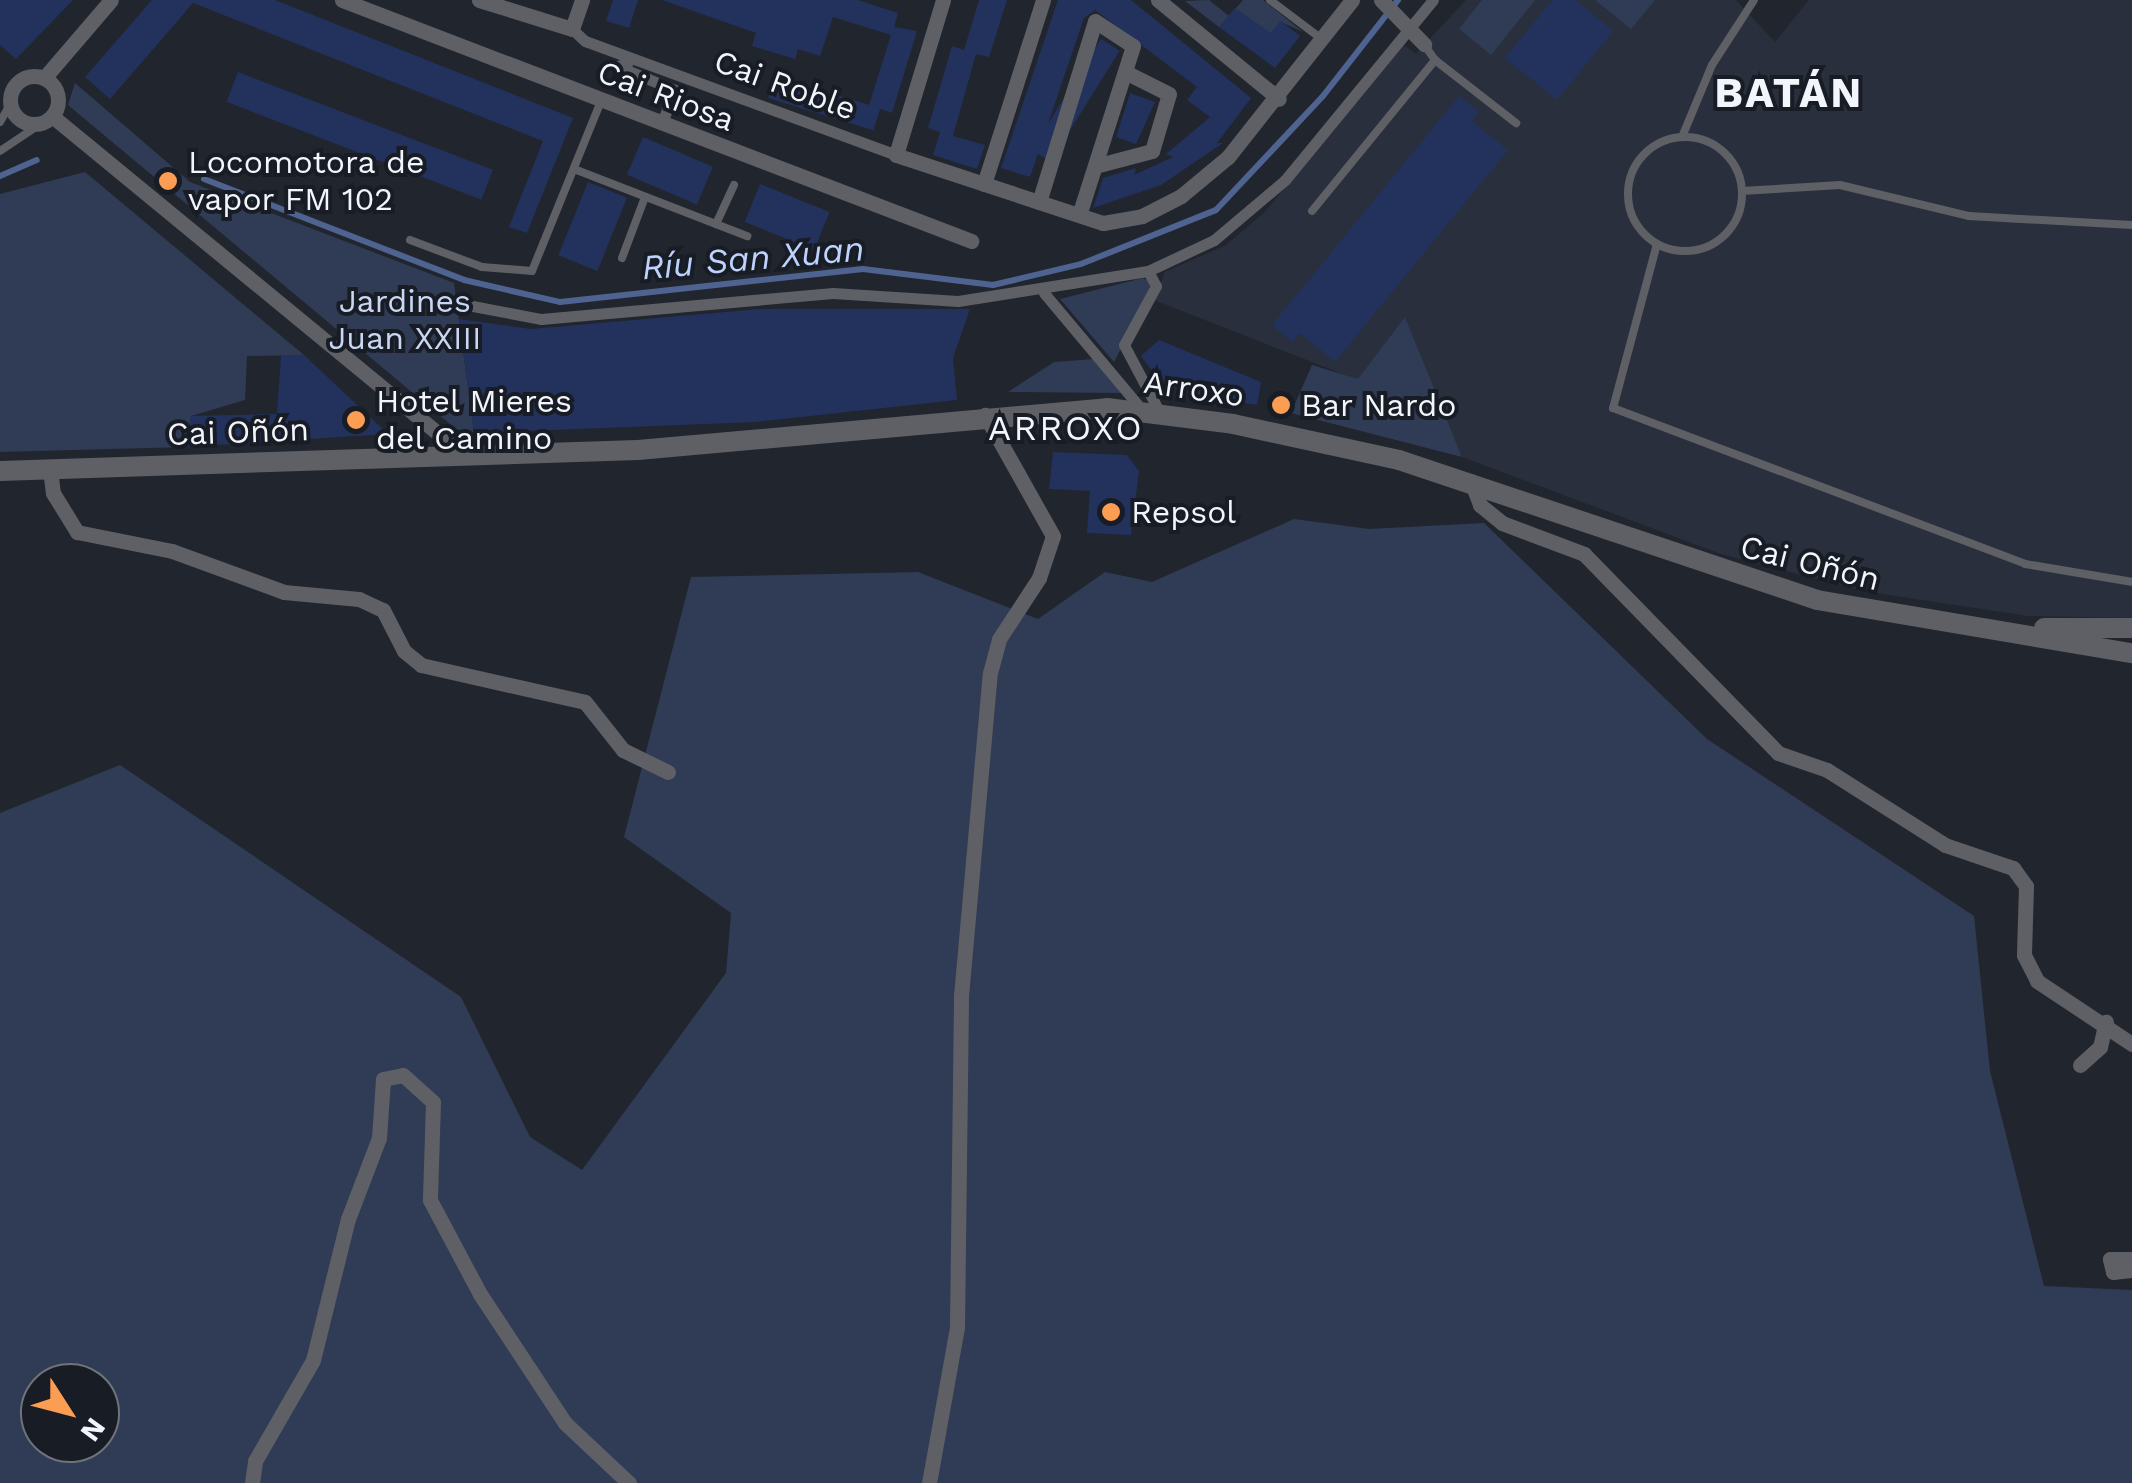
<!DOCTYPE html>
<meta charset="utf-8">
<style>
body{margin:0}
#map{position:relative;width:2132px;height:1483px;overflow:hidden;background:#21252e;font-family:"Work Sans",sans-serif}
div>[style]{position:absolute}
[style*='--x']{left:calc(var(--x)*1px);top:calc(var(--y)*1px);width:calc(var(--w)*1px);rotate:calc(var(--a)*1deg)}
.built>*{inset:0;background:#292f3d}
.green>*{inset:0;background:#303c55}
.stream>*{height:6px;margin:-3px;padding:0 3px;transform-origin:3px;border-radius:3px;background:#4f6391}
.building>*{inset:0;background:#22325c;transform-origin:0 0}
.service>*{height:8px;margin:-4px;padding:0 4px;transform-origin:4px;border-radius:4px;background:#5e6065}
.service>.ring{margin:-4px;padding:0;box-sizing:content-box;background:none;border:8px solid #5e6065;border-radius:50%}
.pedestrian>*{height:11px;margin:-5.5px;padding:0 5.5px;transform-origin:5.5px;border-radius:5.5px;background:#5e6065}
.minor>*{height:15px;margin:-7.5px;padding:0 7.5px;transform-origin:7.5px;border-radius:7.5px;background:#5e6065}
.minor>.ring{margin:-7.5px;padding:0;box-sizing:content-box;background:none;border:15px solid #5e6065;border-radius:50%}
.tertiary>*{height:20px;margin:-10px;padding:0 10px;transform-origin:10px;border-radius:10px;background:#5e6065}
.dots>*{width:28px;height:28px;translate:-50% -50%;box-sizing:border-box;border:5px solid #181c24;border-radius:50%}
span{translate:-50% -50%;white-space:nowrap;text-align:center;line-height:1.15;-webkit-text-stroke:8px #181c24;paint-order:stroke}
.street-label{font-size:32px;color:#f2f5fb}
.poi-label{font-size:32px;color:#f2f5fb}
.left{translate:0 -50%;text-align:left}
.park-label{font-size:32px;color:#c9d7f4}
.water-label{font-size:35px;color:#bed2fe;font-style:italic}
.neighbourhood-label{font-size:35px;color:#f2f5fb;letter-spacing:2.5px}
.district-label{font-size:42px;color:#f2f5fb;font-weight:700;letter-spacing:2.5px}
.north{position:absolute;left:20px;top:1363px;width:100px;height:100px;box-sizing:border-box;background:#181c24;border:2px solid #6f737a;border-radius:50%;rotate:126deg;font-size:28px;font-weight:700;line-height:40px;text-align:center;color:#f2f5fb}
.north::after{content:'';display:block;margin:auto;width:35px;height:45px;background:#fc9d54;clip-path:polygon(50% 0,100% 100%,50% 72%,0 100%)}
</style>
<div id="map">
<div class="built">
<i style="clip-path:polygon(1466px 0,1736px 0,1775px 42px,1809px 0,2132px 0,2132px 618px,2028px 616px,1863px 591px,1721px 554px,1462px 457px,1405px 318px,1358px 380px,1154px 300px,1165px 272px,1226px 245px,1264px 213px,1404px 45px,1416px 54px)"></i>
</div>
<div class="green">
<i style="clip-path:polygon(1209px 0,1229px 16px,1243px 0,1263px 0,1303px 32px,1281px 22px,1271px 33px,1219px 27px,1185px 1px)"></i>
<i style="clip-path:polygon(1482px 0,1535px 0,1491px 55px,1459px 29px)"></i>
<i style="clip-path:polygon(1595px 0,1655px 0,1631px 29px)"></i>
<i style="clip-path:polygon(75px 83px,190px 182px,454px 283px,474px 433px,456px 429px,68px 105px)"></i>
<i style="clip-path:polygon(85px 172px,304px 355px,247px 356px,245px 400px,191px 416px,185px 447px,0 452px,0 194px)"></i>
<i style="clip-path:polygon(1143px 278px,1150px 282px,1149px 294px,1114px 362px,1060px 299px)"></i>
<i style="clip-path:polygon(1405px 317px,1462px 457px,1291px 413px,1312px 365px,1358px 379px)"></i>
<i style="clip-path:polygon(1094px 359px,1122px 393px,1008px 392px,1054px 362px)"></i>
<i style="clip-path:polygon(evenodd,1294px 519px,1369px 529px,1484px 523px,1707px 739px,1974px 916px,1990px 1071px,2044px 1286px,2132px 1290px,2132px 1483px,0 1483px,0 813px,120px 765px,461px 997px,530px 1137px,582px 1170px,726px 973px,731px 913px,624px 837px,691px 577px,918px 572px,1038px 619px,1105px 572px,1152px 582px,1294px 519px,40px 1383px,100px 1383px,100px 1443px,40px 1443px,40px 1383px)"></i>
</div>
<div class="stream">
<i style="--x:0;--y:176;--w:40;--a:-23.4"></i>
<i style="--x:204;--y:179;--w:279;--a:21.2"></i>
<i style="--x:464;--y:280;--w:98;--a:12.9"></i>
<i style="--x:560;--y:302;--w:305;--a:-6.2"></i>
<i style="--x:863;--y:269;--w:131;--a:7"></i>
<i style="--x:993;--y:285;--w:90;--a:-13.4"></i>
<i style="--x:1081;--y:264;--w:145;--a:-21.8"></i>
<i style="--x:1216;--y:210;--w:156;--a:-46.8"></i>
<i style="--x:1323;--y:96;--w:122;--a:-52"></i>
</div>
<div class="building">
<i style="clip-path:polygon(0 0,73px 0,16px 59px,0 45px)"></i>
<i style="clip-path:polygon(152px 0,275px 0,573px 118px,527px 233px,509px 227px,543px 141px,193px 3px,110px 99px,85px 77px)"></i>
<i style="clip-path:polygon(613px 0,638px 0,629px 28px,606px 21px)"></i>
<i style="clip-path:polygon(662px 0,858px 0,898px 13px,894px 27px,917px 31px,892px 113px,869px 105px,891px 35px,833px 17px,820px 56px,798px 49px,795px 59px,752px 46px,756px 33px)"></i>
<i style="clip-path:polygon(979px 0,1007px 0,989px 57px,976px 54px,953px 136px,985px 145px,977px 169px,933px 155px,940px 132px,928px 128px,952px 46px,964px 50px)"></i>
<i style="clip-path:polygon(1058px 0,1131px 0,1251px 98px,1217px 143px,1223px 143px,1161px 185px,1093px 208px,1103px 178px,1136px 168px,1134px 175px,1173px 157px,1166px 154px,1210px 117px,1187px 100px,1197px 87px,1095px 10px,1084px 18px,1030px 177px,1001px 168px)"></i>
<i style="clip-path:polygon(1552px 0,1576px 0,1613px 31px,1557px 100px,1505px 58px)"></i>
<i style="clip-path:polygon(1235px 8px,1271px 33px,1280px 21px,1300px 36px,1275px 68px,1219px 27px)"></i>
<i style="left:1101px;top:39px;width:22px;height:131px;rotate:32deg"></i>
<i style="left:238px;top:72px;width:273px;height:32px;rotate:21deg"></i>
<i style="left:775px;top:76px;width:110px;height:23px;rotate:17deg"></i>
<i style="clip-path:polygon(1130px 93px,1155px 102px,1136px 144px,1116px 137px)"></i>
<i style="clip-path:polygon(1459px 96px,1479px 112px,1472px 121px,1508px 150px,1335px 362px,1300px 333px,1292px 342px,1272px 325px)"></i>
<i style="left:643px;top:137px;width:76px;height:41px;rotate:23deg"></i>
<i style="left:588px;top:182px;width:42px;height:79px;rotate:22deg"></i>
<i style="left:760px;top:184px;width:75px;height:41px;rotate:22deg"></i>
<i style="clip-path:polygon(760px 309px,970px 309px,953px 358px,957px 400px,756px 422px,474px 433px,459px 319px,531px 329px)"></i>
<i style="clip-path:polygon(1159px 340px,1261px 382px,1257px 405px,1187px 394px,1159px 380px,1141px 356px)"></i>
<i style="clip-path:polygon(281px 355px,304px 355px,388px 434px,185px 447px,191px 416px,277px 414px)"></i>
<i style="clip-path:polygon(1053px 452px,1127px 455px,1139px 471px,1131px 535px,1087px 533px,1090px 491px,1049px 489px)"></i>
</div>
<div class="service">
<i style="--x:1270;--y:0;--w:66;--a:37"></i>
<i style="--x:1435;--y:60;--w:103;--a:37.9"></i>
<i style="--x:0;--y:122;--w:20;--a:-60"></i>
<i style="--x:1682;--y:137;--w:78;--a:-67.4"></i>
<i style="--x:1712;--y:65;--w:77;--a:-57.1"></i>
<i class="ring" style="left:1628px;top:137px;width:106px;height:106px"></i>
<i style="--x:0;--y:151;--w:50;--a:-33.7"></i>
<i style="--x:574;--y:169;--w:186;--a:21.2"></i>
<i style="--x:1742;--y:191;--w:98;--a:-3.5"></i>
<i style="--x:1840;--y:185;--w:133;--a:13.5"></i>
<i style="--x:1969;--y:216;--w:163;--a:3.2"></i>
<i style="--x:1312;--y:211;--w:195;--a:-50.8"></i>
<i style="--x:1435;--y:60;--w:19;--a:-125"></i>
<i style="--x:716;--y:224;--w:43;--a:-65.2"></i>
<i style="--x:410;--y:240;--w:77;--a:20.6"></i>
<i style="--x:482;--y:267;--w:50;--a:4.6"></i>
<i style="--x:532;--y:271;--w:183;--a:-67.9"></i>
<i style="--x:1657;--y:244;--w:170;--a:105"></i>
<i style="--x:1613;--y:408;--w:441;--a:20.7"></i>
<i style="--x:2025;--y:564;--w:109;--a:9.5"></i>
<i style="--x:622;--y:258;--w:65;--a:-69.3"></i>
</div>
<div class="pedestrian">
<i style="--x:572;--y:29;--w:18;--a:43"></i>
<i style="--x:585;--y:41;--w:331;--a:20.1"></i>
<i style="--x:627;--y:64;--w:10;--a:169"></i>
<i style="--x:617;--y:66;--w:63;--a:22.5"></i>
<i style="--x:675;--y:90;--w:37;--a:112"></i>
<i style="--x:1148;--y:271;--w:17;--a:62"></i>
<i style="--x:1156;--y:286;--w:67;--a:118.5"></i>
<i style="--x:1124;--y:345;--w:77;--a:62.1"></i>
<i style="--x:1044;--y:293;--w:154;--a:50"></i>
<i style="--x:457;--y:303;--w:86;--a:10.8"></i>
<i style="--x:541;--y:319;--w:293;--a:-5.1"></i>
<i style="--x:833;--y:293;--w:125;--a:3.7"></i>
<i style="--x:958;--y:301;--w:192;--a:-9"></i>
<i style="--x:1148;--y:271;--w:73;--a:-25.2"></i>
<i style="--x:1214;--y:240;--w:93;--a:-40.2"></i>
<i style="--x:1285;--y:180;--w:233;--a:-50.6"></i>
</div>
<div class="minor">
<i style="--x:342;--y:0;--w:674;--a:20.96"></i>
<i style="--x:479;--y:0;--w:97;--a:17.3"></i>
<i style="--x:572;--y:29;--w:31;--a:-71"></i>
<i style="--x:943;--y:0;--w:162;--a:106.9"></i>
<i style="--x:896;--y:155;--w:218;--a:18.2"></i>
<i style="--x:1103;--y:223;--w:40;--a:-10"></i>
<i style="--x:1142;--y:216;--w:44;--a:-27.1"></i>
<i style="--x:1181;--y:196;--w:61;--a:-39.7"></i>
<i style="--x:1228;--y:157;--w:200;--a:-51.7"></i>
<i style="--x:1158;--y:0;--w:156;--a:39.3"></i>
<i style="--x:1381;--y:0;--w:62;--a:45.7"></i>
<i class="ring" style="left:10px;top:76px;width:33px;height:33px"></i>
<i style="--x:45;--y:77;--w:101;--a:-49.4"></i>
<i style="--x:52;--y:116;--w:531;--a:39.42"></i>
<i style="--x:1095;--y:166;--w:59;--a:-14.7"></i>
<i style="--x:1152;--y:151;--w:59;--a:-73.4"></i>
<i style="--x:1169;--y:94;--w:49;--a:-153.4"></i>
<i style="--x:984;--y:184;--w:193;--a:-72.2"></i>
<i style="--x:1039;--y:202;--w:189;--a:-72.8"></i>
<i style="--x:1095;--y:21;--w:45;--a:33.3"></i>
<i style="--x:1133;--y:46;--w:177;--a:107.7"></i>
<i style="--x:50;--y:469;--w:24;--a:83"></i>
<i style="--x:53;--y:493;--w:46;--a:58.4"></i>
<i style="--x:77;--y:532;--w:97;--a:11.3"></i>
<i style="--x:172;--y:551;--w:119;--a:20.1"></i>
<i style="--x:284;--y:592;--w:75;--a:5.3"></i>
<i style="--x:359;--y:599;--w:26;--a:25"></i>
<i style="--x:383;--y:610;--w:46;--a:62.9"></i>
<i style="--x:404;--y:651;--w:22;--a:39"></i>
<i style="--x:421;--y:665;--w:168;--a:12.7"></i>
<i style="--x:585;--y:702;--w:61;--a:51.6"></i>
<i style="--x:623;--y:750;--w:50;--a:26.1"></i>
<i style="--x:1471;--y:481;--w:26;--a:69"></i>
<i style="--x:1480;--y:505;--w:28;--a:39"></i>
<i style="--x:1502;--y:523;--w:88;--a:20.7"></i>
<i style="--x:1584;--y:554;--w:278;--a:45.7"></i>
<i style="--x:1778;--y:753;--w:52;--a:19.1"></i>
<i style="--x:1827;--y:770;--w:140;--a:32.4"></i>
<i style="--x:1945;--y:845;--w:72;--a:18.7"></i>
<i style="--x:2013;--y:868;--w:22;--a:54"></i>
<i style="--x:2026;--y:886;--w:69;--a:91.7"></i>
<i style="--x:2024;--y:955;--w:29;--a:63"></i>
<i style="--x:2037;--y:981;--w:114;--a:33.6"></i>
<i style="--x:2080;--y:1065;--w:27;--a:-42"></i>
<i style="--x:2100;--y:1047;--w:26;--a:-77"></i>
<i style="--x:2132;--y:1259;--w:22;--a:180"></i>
<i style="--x:2110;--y:1259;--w:13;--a:77"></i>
<i style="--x:2113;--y:1272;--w:19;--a:-6"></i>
<i style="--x:252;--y:1483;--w:22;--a:-82"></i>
<i style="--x:255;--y:1461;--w:116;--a:-60.1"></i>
<i style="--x:313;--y:1360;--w:145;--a:-76.1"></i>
<i style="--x:348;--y:1219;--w:87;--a:-69.1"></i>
<i style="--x:379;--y:1138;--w:59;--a:-86.1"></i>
<i style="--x:383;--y:1079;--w:20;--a:-11"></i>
<i style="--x:403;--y:1075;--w:40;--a:42"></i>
<i style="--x:433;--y:1102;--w:98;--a:91.8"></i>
<i style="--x:430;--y:1200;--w:106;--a:62"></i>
<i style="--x:480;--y:1294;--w:154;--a:56.6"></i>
<i style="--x:565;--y:1423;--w:88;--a:43.2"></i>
<i style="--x:929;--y:1483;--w:158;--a:-79.8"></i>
<i style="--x:957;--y:1327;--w:331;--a:-89.3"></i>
<i style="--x:961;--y:996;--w:324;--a:-84.9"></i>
<i style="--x:990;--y:673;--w:35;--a:-75"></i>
<i style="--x:999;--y:639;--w:73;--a:-56.7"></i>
<i style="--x:1039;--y:578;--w:44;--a:-71.6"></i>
<i style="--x:1053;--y:536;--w:139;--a:-119.3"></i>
</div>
<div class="tertiary">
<i style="--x:0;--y:471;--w:638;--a:-1.89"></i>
<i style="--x:638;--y:450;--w:471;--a:-5.1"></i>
<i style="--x:1107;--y:408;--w:127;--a:7.2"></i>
<i style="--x:1233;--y:424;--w:170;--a:12.2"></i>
<i style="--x:1399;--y:460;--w:441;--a:18.5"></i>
<i style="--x:1817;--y:600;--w:319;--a:9.6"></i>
<i style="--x:2044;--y:628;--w:88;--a:0"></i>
</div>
<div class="dots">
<i style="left:168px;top:181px;background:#fc9d54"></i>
<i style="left:1281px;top:405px;background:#fc9d54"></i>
<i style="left:356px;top:420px;background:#fc9d54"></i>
<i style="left:1111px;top:512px;background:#fc9d54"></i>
</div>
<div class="street-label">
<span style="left:785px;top:85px;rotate:20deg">Cai Roble</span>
<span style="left:666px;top:96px;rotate:21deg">Cai Riosa</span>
<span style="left:1194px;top:389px;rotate:8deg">Arroxo</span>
<span style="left:238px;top:432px;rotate:-2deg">Cai Oñón</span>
<span style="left:1810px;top:563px;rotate:14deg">Cai Oñón</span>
</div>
<div class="poi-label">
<span class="left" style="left:188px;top:181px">Locomotora de<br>vapor FM 102</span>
<span class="left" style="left:376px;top:420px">Hotel Mieres<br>del Camino</span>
<span class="left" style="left:1301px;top:405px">Bar Nardo</span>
<span class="left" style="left:1131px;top:512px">Repsol</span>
</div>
<div class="park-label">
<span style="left:405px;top:320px">Jardines<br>Juan XXIII</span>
</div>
<div class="water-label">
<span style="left:753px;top:258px;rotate:-5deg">Ríu San Xuan</span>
</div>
<div class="neighbourhood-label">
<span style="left:1066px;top:428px">ARROXO</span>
</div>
<div class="district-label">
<span style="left:1789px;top:93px">BATÁN</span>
</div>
<div class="north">N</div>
</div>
